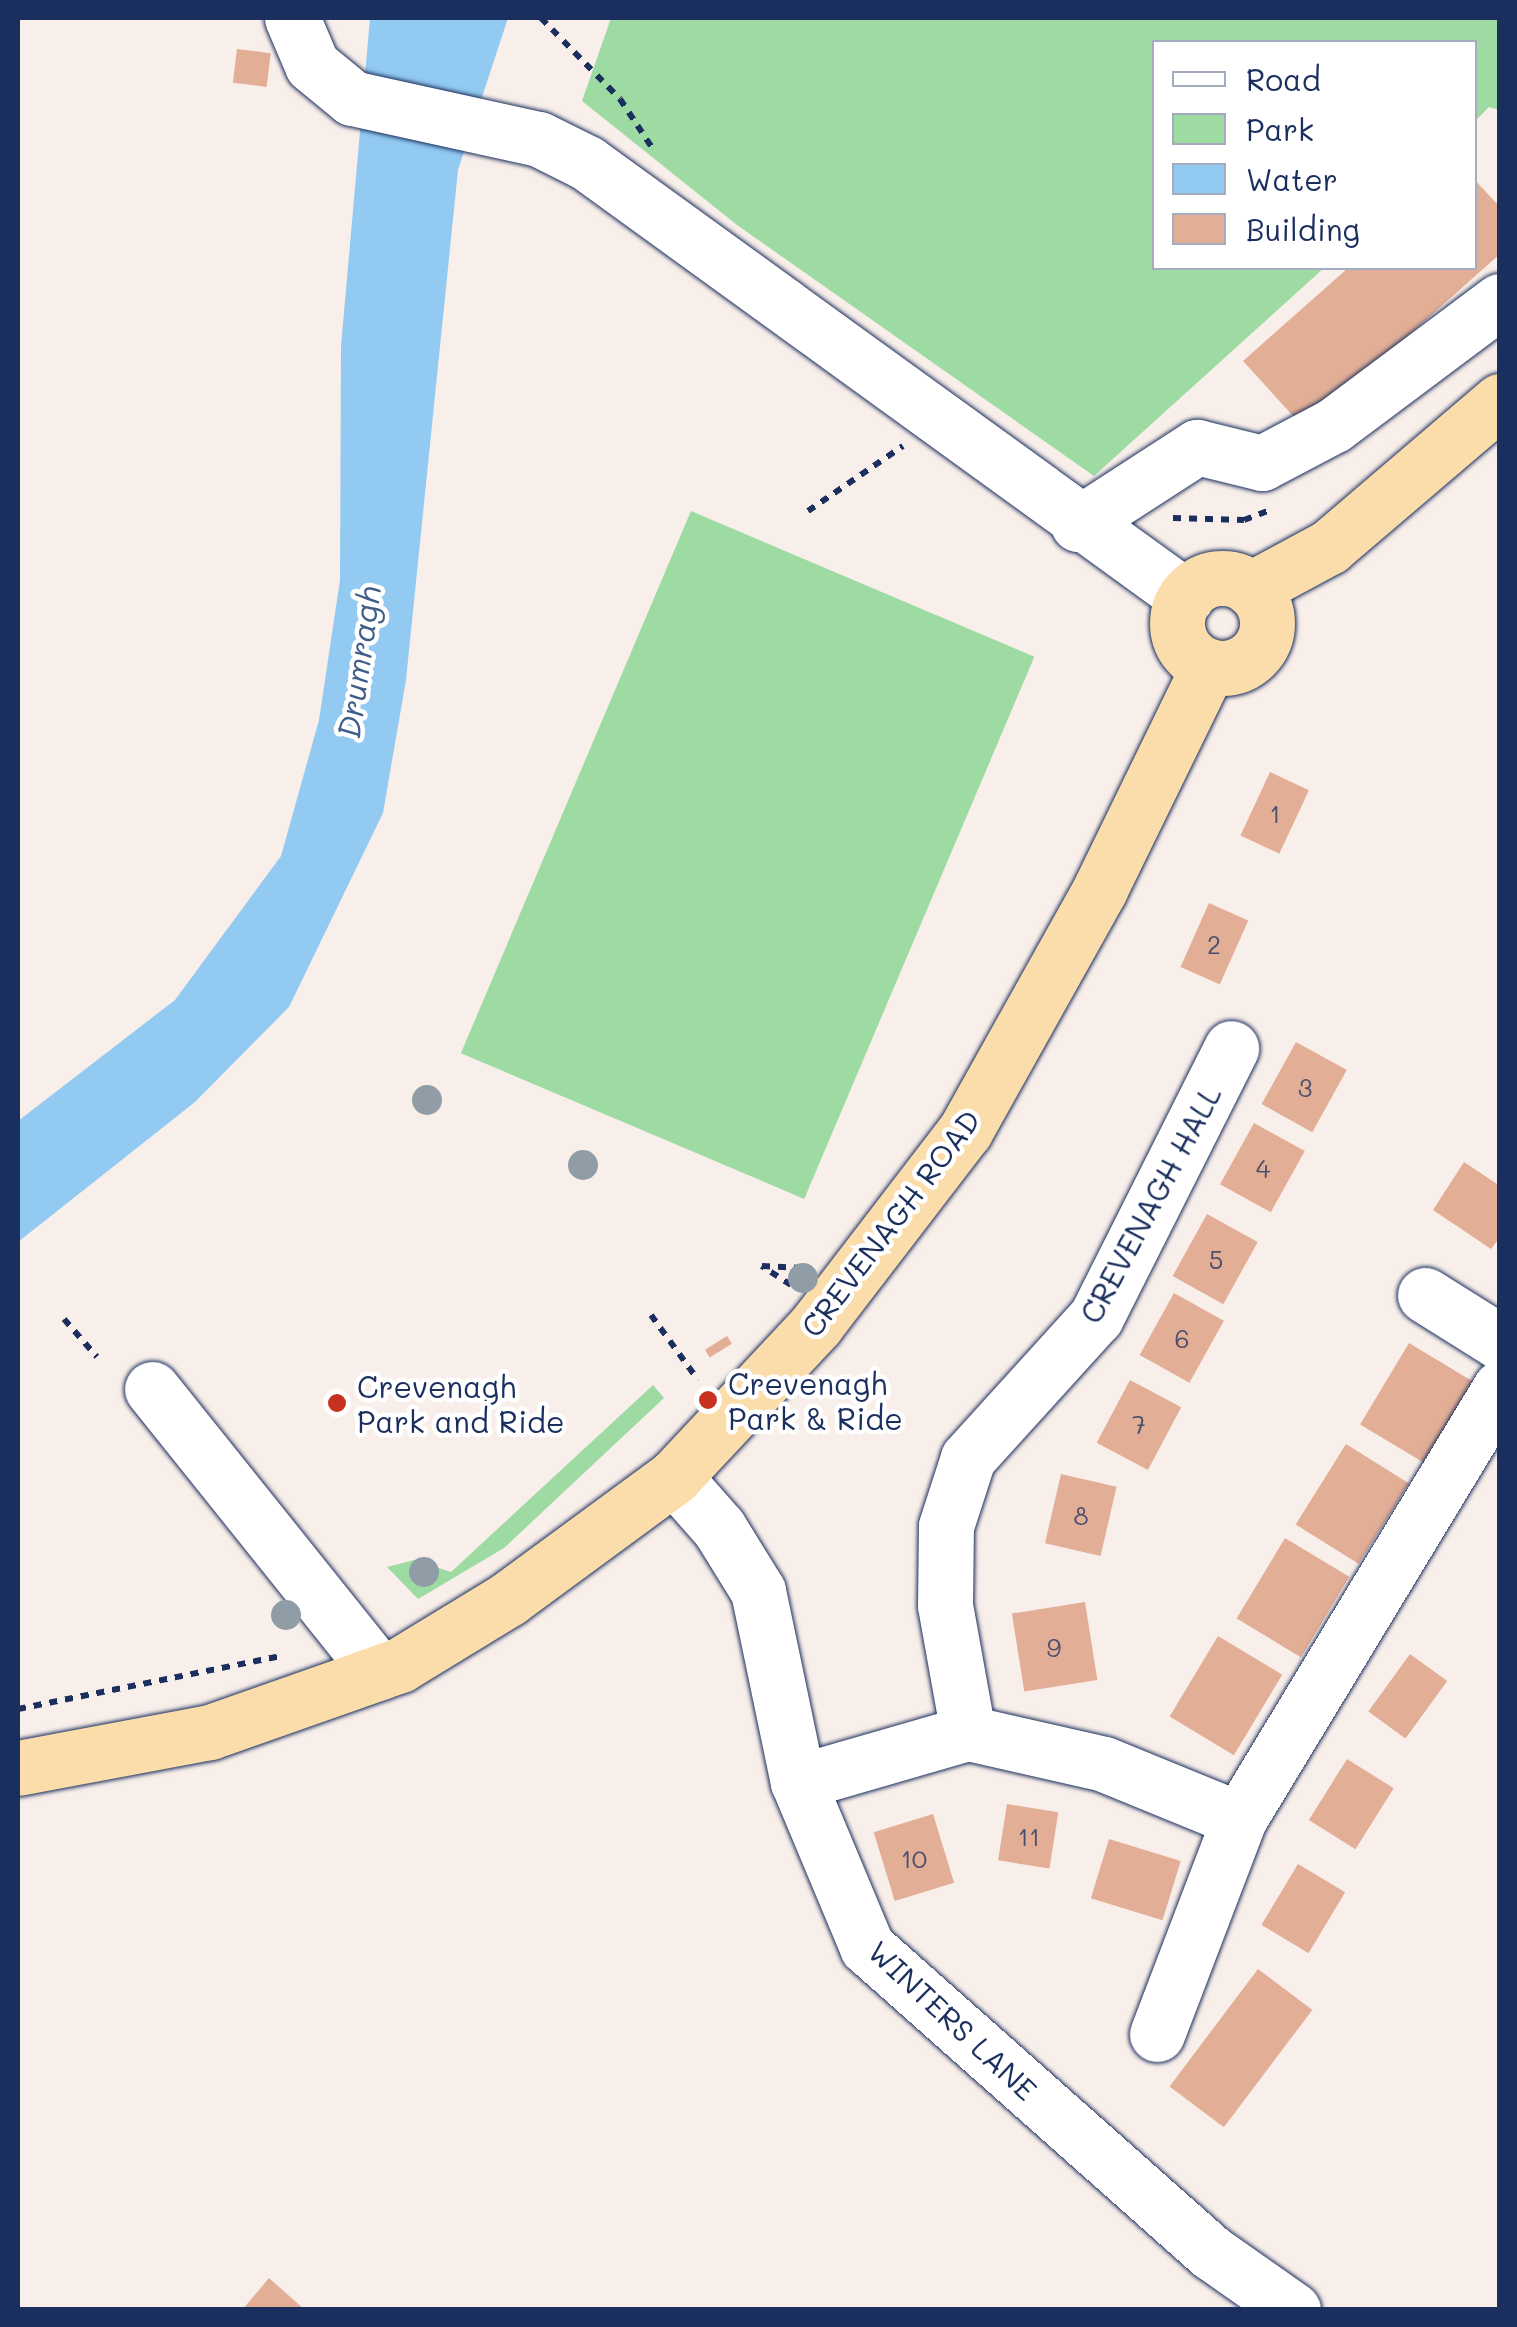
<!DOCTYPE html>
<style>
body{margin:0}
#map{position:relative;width:1517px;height:2327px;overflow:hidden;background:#f9efea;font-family:Mali,sans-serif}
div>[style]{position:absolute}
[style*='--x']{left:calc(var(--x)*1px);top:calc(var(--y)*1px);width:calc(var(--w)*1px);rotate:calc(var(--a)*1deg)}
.green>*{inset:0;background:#9ddba3;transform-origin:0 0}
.water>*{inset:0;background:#92caf1}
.building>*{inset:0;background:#e2ae96;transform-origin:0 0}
.path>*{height:6px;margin-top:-3px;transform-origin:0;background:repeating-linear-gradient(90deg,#1b2f5e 0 8px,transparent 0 16px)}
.roads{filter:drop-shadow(0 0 2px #1b2f5e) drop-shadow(0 0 2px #1b2f5e)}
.minor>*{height:55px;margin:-27.5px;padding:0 27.5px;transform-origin:27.5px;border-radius:27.5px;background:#fff}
.highway>*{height:55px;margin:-27.5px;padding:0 27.5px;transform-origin:27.5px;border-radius:27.5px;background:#fbddab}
.highway>.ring{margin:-27.5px;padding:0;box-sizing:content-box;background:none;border:55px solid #fbddab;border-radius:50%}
.trees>*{width:30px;height:30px;margin:-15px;border-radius:50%;background:#919da6}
.dots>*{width:28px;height:28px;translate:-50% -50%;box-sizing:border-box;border:5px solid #fff;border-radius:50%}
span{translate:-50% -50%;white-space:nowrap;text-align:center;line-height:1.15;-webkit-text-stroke:9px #fff;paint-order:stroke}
.number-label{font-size:25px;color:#4d4f6c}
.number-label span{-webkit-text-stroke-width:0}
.street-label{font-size:30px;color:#1b2f5e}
.poi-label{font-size:30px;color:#1b2f5e}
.left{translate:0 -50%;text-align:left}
.water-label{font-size:32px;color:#3f5e8a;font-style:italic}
.frame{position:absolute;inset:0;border:20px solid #1b2f5e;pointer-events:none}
.legend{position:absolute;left:1152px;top:40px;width:325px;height:230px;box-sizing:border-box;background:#fff;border:2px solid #a4acbf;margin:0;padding:12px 18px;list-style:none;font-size:30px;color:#1b2f5e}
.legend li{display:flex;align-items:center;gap:20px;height:50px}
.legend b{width:50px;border:2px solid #a4acbf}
</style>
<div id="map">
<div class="green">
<i style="clip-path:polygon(611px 18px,1499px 18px,1499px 110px,1489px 107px,1475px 121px,1474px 42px,1154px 42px,1154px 268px,1324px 268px,1094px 476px,737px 225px,582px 101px)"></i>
<i style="left:691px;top:511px;width:373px;height:589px;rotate:23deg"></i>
<i style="clip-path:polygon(653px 1385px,664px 1398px,504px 1548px,418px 1599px,387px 1567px,414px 1560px,451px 1572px)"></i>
</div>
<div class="water">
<i style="clip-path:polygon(370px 18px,508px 18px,458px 170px,406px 680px,383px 813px,289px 1007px,195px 1102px,18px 1242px,18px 1121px,175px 1000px,281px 856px,319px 720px,340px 580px,341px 346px)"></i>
</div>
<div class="building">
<i style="left:237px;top:49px;width:34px;height:34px;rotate:7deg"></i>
<i style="clip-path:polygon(1474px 179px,1500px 207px,1500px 254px,1304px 428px,1243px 361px,1348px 268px,1474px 268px)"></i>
<i style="left:1270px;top:772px;width:43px;height:70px;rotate:25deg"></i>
<i style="left:1209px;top:903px;width:43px;height:70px;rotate:24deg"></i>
<i style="left:1296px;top:1042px;width:58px;height:71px;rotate:29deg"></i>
<i style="left:1254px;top:1123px;width:58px;height:70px;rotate:29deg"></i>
<i style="clip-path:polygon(1464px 1162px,1500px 1186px,1500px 1237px,1491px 1249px,1433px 1210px)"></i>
<i style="left:1207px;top:1214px;width:58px;height:71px;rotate:29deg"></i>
<i style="left:1174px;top:1293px;width:57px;height:71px;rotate:29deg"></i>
<i style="left:727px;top:1336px;width:9px;height:26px;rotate:58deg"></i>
<i style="left:1409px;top:1343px;width:75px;height:95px;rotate:31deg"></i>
<i style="left:1130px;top:1380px;width:58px;height:71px;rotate:28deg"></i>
<i style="left:1346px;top:1444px;width:74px;height:95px;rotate:32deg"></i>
<i style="left:1061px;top:1474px;width:57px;height:71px;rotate:13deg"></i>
<i style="left:1285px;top:1538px;width:75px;height:94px;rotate:31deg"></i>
<i style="left:1085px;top:1602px;width:79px;height:74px;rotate:81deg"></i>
<i style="left:1218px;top:1636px;width:75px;height:94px;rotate:31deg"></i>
<i style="left:1410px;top:1654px;width:46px;height:71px;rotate:36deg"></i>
<i style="left:1347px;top:1759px;width:55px;height:72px;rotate:32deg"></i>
<i style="left:1007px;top:1804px;width:52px;height:57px;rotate:9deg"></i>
<i style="left:933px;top:1814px;width:72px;height:62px;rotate:73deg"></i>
<i style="left:1109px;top:1839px;width:75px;height:62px;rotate:17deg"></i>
<i style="left:1298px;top:1864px;width:55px;height:71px;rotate:31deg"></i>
<i style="left:1258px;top:1969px;width:68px;height:147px;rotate:37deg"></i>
<i style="clip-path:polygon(269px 2278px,305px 2310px,242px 2310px)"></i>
</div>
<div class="path">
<i style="--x:541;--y:18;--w:113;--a:45.7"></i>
<i style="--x:620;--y:99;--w:60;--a:56.6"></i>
<i style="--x:808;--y:511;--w:115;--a:-34.4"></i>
<i style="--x:1173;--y:518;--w:71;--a:1.6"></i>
<i style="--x:1244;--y:520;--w:26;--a:-21"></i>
<i style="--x:791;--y:1285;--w:35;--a:-147"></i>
<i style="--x:762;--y:1266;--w:41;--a:2.8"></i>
<i style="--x:651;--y:1315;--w:80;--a:54.1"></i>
<i style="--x:64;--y:1319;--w:50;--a:49"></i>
<i style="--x:18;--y:1709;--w:267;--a:-11.4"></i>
</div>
<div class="roads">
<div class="minor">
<i style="--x:292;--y:18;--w:51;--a:66.9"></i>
<i style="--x:312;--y:65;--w:52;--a:39.5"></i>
<i style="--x:352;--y:98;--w:191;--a:12.4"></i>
<i style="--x:539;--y:139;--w:54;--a:26.6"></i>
<i style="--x:587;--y:163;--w:740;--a:35.92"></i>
<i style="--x:1078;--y:524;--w:142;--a:-32.9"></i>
<i style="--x:1197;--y:447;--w:67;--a:13.8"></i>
<i style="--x:1262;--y:463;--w:81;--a:-27.8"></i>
<i style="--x:1334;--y:425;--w:207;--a:-36.8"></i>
<i style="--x:1425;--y:1295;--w:89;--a:32.1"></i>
<i style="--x:152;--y:1389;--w:363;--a:51.3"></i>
<i style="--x:674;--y:1477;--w:68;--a:48.6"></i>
<i style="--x:719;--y:1528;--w:74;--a:58.2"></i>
<i style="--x:758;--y:1591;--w:195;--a:78.2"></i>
<i style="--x:798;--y:1782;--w:179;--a:67.3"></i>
<i style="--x:867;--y:1947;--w:461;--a:41.6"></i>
<i style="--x:1212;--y:2253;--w:99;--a:35.1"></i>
<i style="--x:968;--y:1733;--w:130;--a:-100.2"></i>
<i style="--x:945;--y:1605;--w:79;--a:-89.3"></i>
<i style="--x:946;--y:1526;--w:71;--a:-72.1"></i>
<i style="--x:968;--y:1458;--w:190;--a:-47.8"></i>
<i style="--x:1096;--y:1317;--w:301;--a:-63.3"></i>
<i style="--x:798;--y:1782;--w:177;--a:-16.1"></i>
<i style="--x:968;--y:1733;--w:139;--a:12.8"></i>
<i style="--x:1104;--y:1764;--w:146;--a:22.2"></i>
<i style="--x:1157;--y:2034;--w:230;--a:-69.1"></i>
<i style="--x:1239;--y:1819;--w:504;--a:-58.8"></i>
</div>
<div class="highway">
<i class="ring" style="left:1177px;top:578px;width:35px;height:35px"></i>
<i style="--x:1251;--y:589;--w:89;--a:-28.3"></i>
<i style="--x:1329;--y:547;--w:225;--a:-40.5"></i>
<i style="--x:18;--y:1768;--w:195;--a:-10.6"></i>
<i style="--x:210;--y:1732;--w:201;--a:-19.4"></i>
<i style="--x:400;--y:1665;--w:127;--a:-31.4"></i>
<i style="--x:508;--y:1599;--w:206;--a:-36.3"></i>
<i style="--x:674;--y:1477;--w:208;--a:-46.9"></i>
<i style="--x:816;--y:1325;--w:245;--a:-52.5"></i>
<i style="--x:965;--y:1131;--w:277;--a:-60.8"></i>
<i style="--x:1100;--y:889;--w:248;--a:-64"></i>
</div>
</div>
<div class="trees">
<i style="left:427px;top:1100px"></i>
<i style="left:583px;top:1165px"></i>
<i style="left:803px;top:1278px"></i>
<i style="left:424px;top:1572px"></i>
<i style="left:286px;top:1615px"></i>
</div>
<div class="dots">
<i style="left:708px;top:1400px;background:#c8321e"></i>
<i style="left:337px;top:1403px;background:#c8321e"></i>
</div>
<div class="number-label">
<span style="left:1275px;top:813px">1</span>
<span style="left:1214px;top:944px">2</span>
<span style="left:1305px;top:1087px">3</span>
<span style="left:1263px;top:1168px">4</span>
<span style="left:1216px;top:1259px">5</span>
<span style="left:1182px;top:1338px">6</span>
<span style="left:1139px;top:1424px">7</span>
<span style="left:1081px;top:1515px">8</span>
<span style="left:1054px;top:1647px">9</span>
<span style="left:1029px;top:1836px">11</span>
<span style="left:914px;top:1858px">10</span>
</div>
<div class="street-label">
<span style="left:1150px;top:1204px;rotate:-62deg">CREVENAGH HALL</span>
<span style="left:890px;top:1223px;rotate:-53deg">CREVENAGH ROAD</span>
<span style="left:953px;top:2020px;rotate:43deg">WINTERS LANE</span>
</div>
<div class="poi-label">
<span class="left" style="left:728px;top:1400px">Crevenagh<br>Park &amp; Ride</span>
<span class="left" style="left:357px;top:1403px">Crevenagh<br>Park and Ride</span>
</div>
<div class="water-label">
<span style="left:358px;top:662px;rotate:-82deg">Drumragh</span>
</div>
<div class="frame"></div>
<ul class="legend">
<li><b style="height:12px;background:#fff"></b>Road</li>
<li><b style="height:28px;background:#9ddba3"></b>Park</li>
<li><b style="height:28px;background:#92caf1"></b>Water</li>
<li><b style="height:28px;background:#e2ae96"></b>Building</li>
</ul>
</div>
